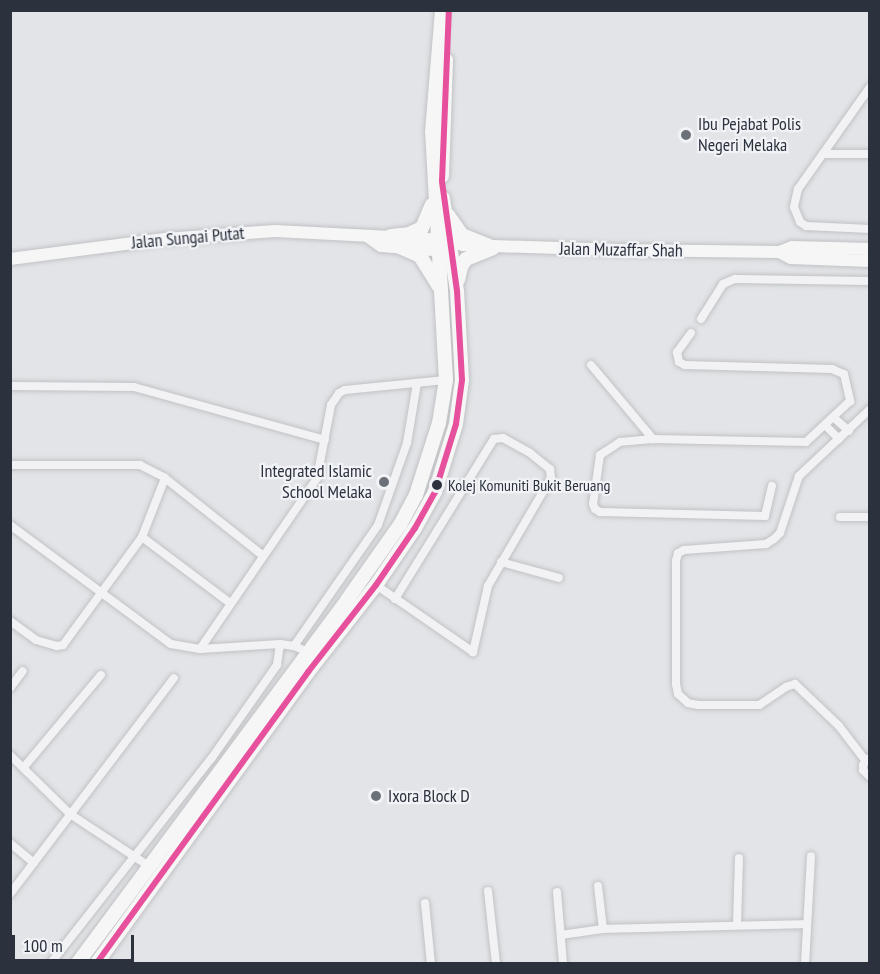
<!DOCTYPE html>
<style>
body{margin:0}
#map{position:relative;width:880px;height:974px;overflow:hidden;background:#e2e4e7;font-family:"PT Sans Narrow",sans-serif}
div>[style]{position:absolute}
[style*='--x']{left:calc(var(--x)*1px);top:calc(var(--y)*1px);width:calc(var(--w)*1px);rotate:calc(var(--a)*1deg)}
.roads{filter:drop-shadow(0 0 2px #c1c2c5) drop-shadow(0 0 2px #c1c2c5)}
.minor>*{height:8px;margin:-4px;padding:0 4px;transform-origin:4px;border-radius:4px;background:#f2f2f4}
.secondary>*{height:12px;margin:-6px;padding:0 6px;transform-origin:6px;border-radius:6px;background:#f6f6f6}
.primary>*{height:14px;margin:-7px;padding:0 7px;transform-origin:7px;border-radius:7px;background:#f6f6f6}
.bus-1>*{height:6px;margin:-3px;padding:0 3px;transform-origin:3px;border-radius:3px;background:#e6509d}
.dots>*{width:16px;height:16px;translate:-50% -50%;box-sizing:border-box;border:3px solid #f1f3f6;border-radius:50%}
span{translate:-50% -50%;white-space:nowrap;text-align:center;line-height:1.15;-webkit-text-stroke:4.5px #f1f3f6;paint-order:stroke}
.bus-label{font-size:16px;color:#2c313e}
.left{translate:0 -50%;text-align:left}
.poi-label{font-size:18px;color:#2c313e}
.right{translate:-100% -50%;text-align:right}
.street-label{font-size:18px;color:#2c313e}
.frame{position:absolute;inset:0;border:12px solid #2c313e;pointer-events:none}
.scale{position:absolute;left:12px;top:935px;width:122px;height:27px;box-sizing:border-box;border:3px solid #2c313e;border-top:0;padding-left:8px;font-size:18px;line-height:21px;white-space:nowrap;color:#2c313e;-webkit-text-stroke:4px #f1f3f6;paint-order:stroke}
</style>
<div id="map">
<div class="roads">
<div class="minor">
<i style="--x:870;--y:87;--w:125;--a:125.2"></i>
<i style="--x:798;--y:189;--w:18;--a:103"></i>
<i style="--x:794;--y:207;--w:16;--a:68"></i>
<i style="--x:800;--y:222;--w:7;--a:34"></i>
<i style="--x:806;--y:226;--w:64;--a:2.7"></i>
<i style="--x:823;--y:154;--w:47;--a:0"></i>
<i style="--x:701;--y:319;--w:41;--a:-57.8"></i>
<i style="--x:723;--y:284;--w:13;--a:-23"></i>
<i style="--x:735;--y:279;--w:135;--a:0.8"></i>
<i style="--x:691;--y:333;--w:24;--a:126"></i>
<i style="--x:677;--y:352;--w:10;--a:79"></i>
<i style="--x:679;--y:362;--w:7;--a:27"></i>
<i style="--x:685;--y:365;--w:147;--a:1.6"></i>
<i style="--x:832;--y:369;--w:13;--a:23"></i>
<i style="--x:844;--y:374;--w:28;--a:77"></i>
<i style="--x:850;--y:401;--w:60;--a:137"></i>
<i style="--x:806;--y:442;--w:153;--a:-178.9"></i>
<i style="--x:653;--y:439;--w:33;--a:175"></i>
<i style="--x:620;--y:442;--w:24;--a:147"></i>
<i style="--x:600;--y:455;--w:49;--a:98.1"></i>
<i style="--x:593;--y:504;--w:5;--a:68"></i>
<i style="--x:595;--y:509;--w:6;--a:31"></i>
<i style="--x:600;--y:512;--w:165;--a:1.4"></i>
<i style="--x:765;--y:516;--w:31;--a:-77"></i>
<i style="--x:591;--y:365;--w:97;--a:50"></i>
<i style="--x:10;--y:386;--w:124;--a:0.5"></i>
<i style="--x:134;--y:387;--w:198;--a:15.5"></i>
<i style="--x:833;--y:417;--w:21;--a:41"></i>
<i style="--x:825;--y:425;--w:20;--a:45"></i>
<i style="--x:10;--y:465;--w:130;--a:0"></i>
<i style="--x:140;--y:465;--w:28;--a:27"></i>
<i style="--x:165;--y:478;--w:124;--a:38.4"></i>
<i style="--x:840;--y:517;--w:30;--a:0"></i>
<i style="--x:10;--y:525;--w:200;--a:36.5"></i>
<i style="--x:171;--y:644;--w:29;--a:10"></i>
<i style="--x:200;--y:649;--w:80;--a:-3.6"></i>
<i style="--x:280;--y:644;--w:14;--a:8"></i>
<i style="--x:294;--y:646;--w:15;--a:23"></i>
<i style="--x:142;--y:537;--w:110;--a:36.9"></i>
<i style="--x:501;--y:562;--w:60;--a:15.4"></i>
<i style="--x:376;--y:585;--w:118;--a:34.6"></i>
<i style="--x:395;--y:599;--w:188;--a:-58.3"></i>
<i style="--x:494;--y:439;--w:9;--a:-6"></i>
<i style="--x:503;--y:438;--w:31;--a:29"></i>
<i style="--x:530;--y:453;--w:26;--a:39"></i>
<i style="--x:550;--y:469;--w:9;--a:84"></i>
<i style="--x:551;--y:478;--w:125;--a:120.3"></i>
<i style="--x:488;--y:586;--w:68;--a:102.8"></i>
<i style="--x:10;--y:621;--w:32;--a:36"></i>
<i style="--x:36;--y:640;--w:22;--a:16"></i>
<i style="--x:57;--y:646;--w:6;--a:-9"></i>
<i style="--x:63;--y:645;--w:134;--a:-53.8"></i>
<i style="--x:142;--y:537;--w:63;--a:-68.7"></i>
<i style="--x:294;--y:646;--w:147;--a:-55.2"></i>
<i style="--x:378;--y:525;--w:87;--a:-70.5"></i>
<i style="--x:407;--y:443;--w:61;--a:-80.5"></i>
<i style="--x:200;--y:649;--w:207;--a:-55.6"></i>
<i style="--x:317;--y:478;--w:74;--a:-79.1"></i>
<i style="--x:331;--y:405;--w:14;--a:-56"></i>
<i style="--x:339;--y:393;--w:7;--a:-27"></i>
<i style="--x:345;--y:390;--w:101;--a:-5.7"></i>
<i style="--x:10;--y:688;--w:21;--a:-53"></i>
<i style="--x:10;--y:755;--w:84;--a:44.5"></i>
<i style="--x:70;--y:814;--w:95;--a:33.4"></i>
<i style="--x:869;--y:758;--w:9;--a:131"></i>
<i style="--x:863;--y:765;--w:5;--a:90"></i>
<i style="--x:863;--y:770;--w:10;--a:45"></i>
<i style="--x:865;--y:760;--w:43;--a:-127.4"></i>
<i style="--x:839;--y:726;--w:61;--a:-136.3"></i>
<i style="--x:795;--y:684;--w:9;--a:162"></i>
<i style="--x:786;--y:687;--w:32;--a:146"></i>
<i style="--x:759;--y:705;--w:61;--a:180"></i>
<i style="--x:698;--y:705;--w:10;--a:-169"></i>
<i style="--x:688;--y:703;--w:13;--a:-138"></i>
<i style="--x:678;--y:694;--w:10;--a:-101"></i>
<i style="--x:676;--y:684;--w:123;--a:-90"></i>
<i style="--x:676;--y:561;--w:8;--a:-76"></i>
<i style="--x:678;--y:553;--w:7;--a:-27"></i>
<i style="--x:684;--y:550;--w:82;--a:-4.2"></i>
<i style="--x:766;--y:544;--w:9;--a:-32"></i>
<i style="--x:774;--y:539;--w:8;--a:-45"></i>
<i style="--x:780;--y:533;--w:60;--a:-71.6"></i>
<i style="--x:799;--y:476;--w:98;--a:-43.3"></i>
<i style="--x:24;--y:767;--w:120;--a:-50.1"></i>
<i style="--x:10;--y:843;--w:31;--a:40"></i>
<i style="--x:598;--y:886;--w:43;--a:83.4"></i>
<i style="--x:488;--y:891;--w:73;--a:83.7"></i>
<i style="--x:557;--y:892;--w:72;--a:85.2"></i>
<i style="--x:10;--y:894;--w:271;--a:-52.8"></i>
<i style="--x:425;--y:903;--w:61;--a:84.4"></i>
<i style="--x:737;--y:925;--w:67;--a:-88.3"></i>
<i style="--x:561;--y:935;--w:42;--a:-8.1"></i>
<i style="--x:603;--y:929;--w:204;--a:-1.4"></i>
<i style="--x:50;--y:964;--w:261;--a:-51.9"></i>
<i style="--x:211;--y:759;--w:115;--a:-54.9"></i>
<i style="--x:277;--y:665;--w:21;--a:-82"></i>
<i style="--x:805;--y:964;--w:108;--a:-86.8"></i>
</div>
<div class="secondary">
<i style="--x:367;--y:236;--w:17;--a:36"></i>
<i style="--x:381;--y:246;--w:65;--a:4.4"></i>
<i style="--x:779;--y:252;--w:13;--a:27"></i>
<i style="--x:791;--y:258;--w:79;--a:2.2"></i>
<i style="--x:10;--y:259;--w:156;--a:-7.4"></i>
<i style="--x:165;--y:239;--w:110;--a:-4.2"></i>
<i style="--x:275;--y:231;--w:174;--a:3"></i>
<i style="--x:449;--y:240;--w:15;--a:20"></i>
<i style="--x:463;--y:245;--w:157;--a:1.8"></i>
<i style="--x:620;--y:250;--w:159;--a:0.7"></i>
<i style="--x:779;--y:252;--w:14;--a:-21"></i>
<i style="--x:792;--y:247;--w:78;--a:1.5"></i>
</div>
<div class="primary">
<i style="--x:442;--y:176;--w:116;--a:-88"></i>
<i style="--x:448;--y:215;--w:24;--a:55"></i>
<i style="--x:462;--y:235;--w:29;--a:22"></i>
<i style="--x:391;--y:236;--w:18;--a:-6"></i>
<i style="--x:409;--y:234;--w:14;--a:-25"></i>
<i style="--x:422;--y:228;--w:25;--a:-67"></i>
<i style="--x:400;--y:247;--w:22;--a:24"></i>
<i style="--x:420;--y:256;--w:36;--a:58"></i>
<i style="--x:458;--y:280;--w:13;--a:-77"></i>
<i style="--x:461;--y:267;--w:9;--a:-58"></i>
<i style="--x:466;--y:259;--w:29;--a:-22"></i>
<i style="--x:77;--y:964;--w:453;--a:-53.4"></i>
<i style="--x:347;--y:600;--w:92;--a:-54.8"></i>
<i style="--x:400;--y:525;--w:34;--a:-62"></i>
<i style="--x:416;--y:495;--w:76;--a:-72.3"></i>
<i style="--x:439;--y:423;--w:44;--a:-80.8"></i>
<i style="--x:446;--y:380;--w:248;--a:-93.2"></i>
<i style="--x:432;--y:132;--w:122;--a:-85.3"></i>
<i style="--x:96;--y:964;--w:361;--a:-54"></i>
<i style="--x:308;--y:672;--w:110;--a:-52"></i>
<i style="--x:376;--y:585;--w:69;--a:-55.6"></i>
<i style="--x:415;--y:528;--w:41;--a:-60.9"></i>
<i style="--x:435;--y:492;--w:71;--a:-72.8"></i>
<i style="--x:456;--y:424;--w:44;--a:-82.2"></i>
<i style="--x:462;--y:380;--w:89;--a:-93.2"></i>
<i style="--x:457;--y:291;--w:94;--a:-98.6"></i>
</div>
</div>
<div class="bus-1">
<i style="--x:96;--y:964;--w:361;--a:-54"></i>
<i style="--x:308;--y:672;--w:110;--a:-52"></i>
<i style="--x:376;--y:585;--w:69;--a:-55.6"></i>
<i style="--x:415;--y:528;--w:41;--a:-60.9"></i>
<i style="--x:435;--y:492;--w:71;--a:-72.8"></i>
<i style="--x:456;--y:424;--w:44;--a:-82.2"></i>
<i style="--x:462;--y:380;--w:89;--a:-93.2"></i>
<i style="--x:457;--y:291;--w:111;--a:-97.8"></i>
<i style="--x:442;--y:181;--w:171;--a:-87.7"></i>
</div>
<div class="dots">
<i style="left:686px;top:135px;background:#6c7079"></i>
<i style="left:384px;top:482px;background:#6c7079"></i>
<i style="left:437px;top:485px;background:#2c313e"></i>
<i style="left:376px;top:796px;background:#6c7079"></i>
</div>
<div class="bus-label">
<span class="left" style="left:448px;top:485px">Kolej Komuniti Bukit Beruang</span>
</div>
<div class="poi-label">
<span class="left" style="left:698px;top:135px">Ibu Pejabat Polis<br>Negeri Melaka</span>
<span class="right" style="left:372px;top:482px">Integrated Islamic<br>School Melaka</span>
<span class="left" style="left:388px;top:796px">Ixora Block D</span>
</div>
<div class="street-label">
<span style="left:188px;top:238px;rotate:-5deg">Jalan Sungai Putat</span>
<span style="left:621px;top:250px;rotate:1deg">Jalan Muzaffar Shah</span>
</div>
<div class="frame"></div>
<div class="scale">100 m</div>
</div>
